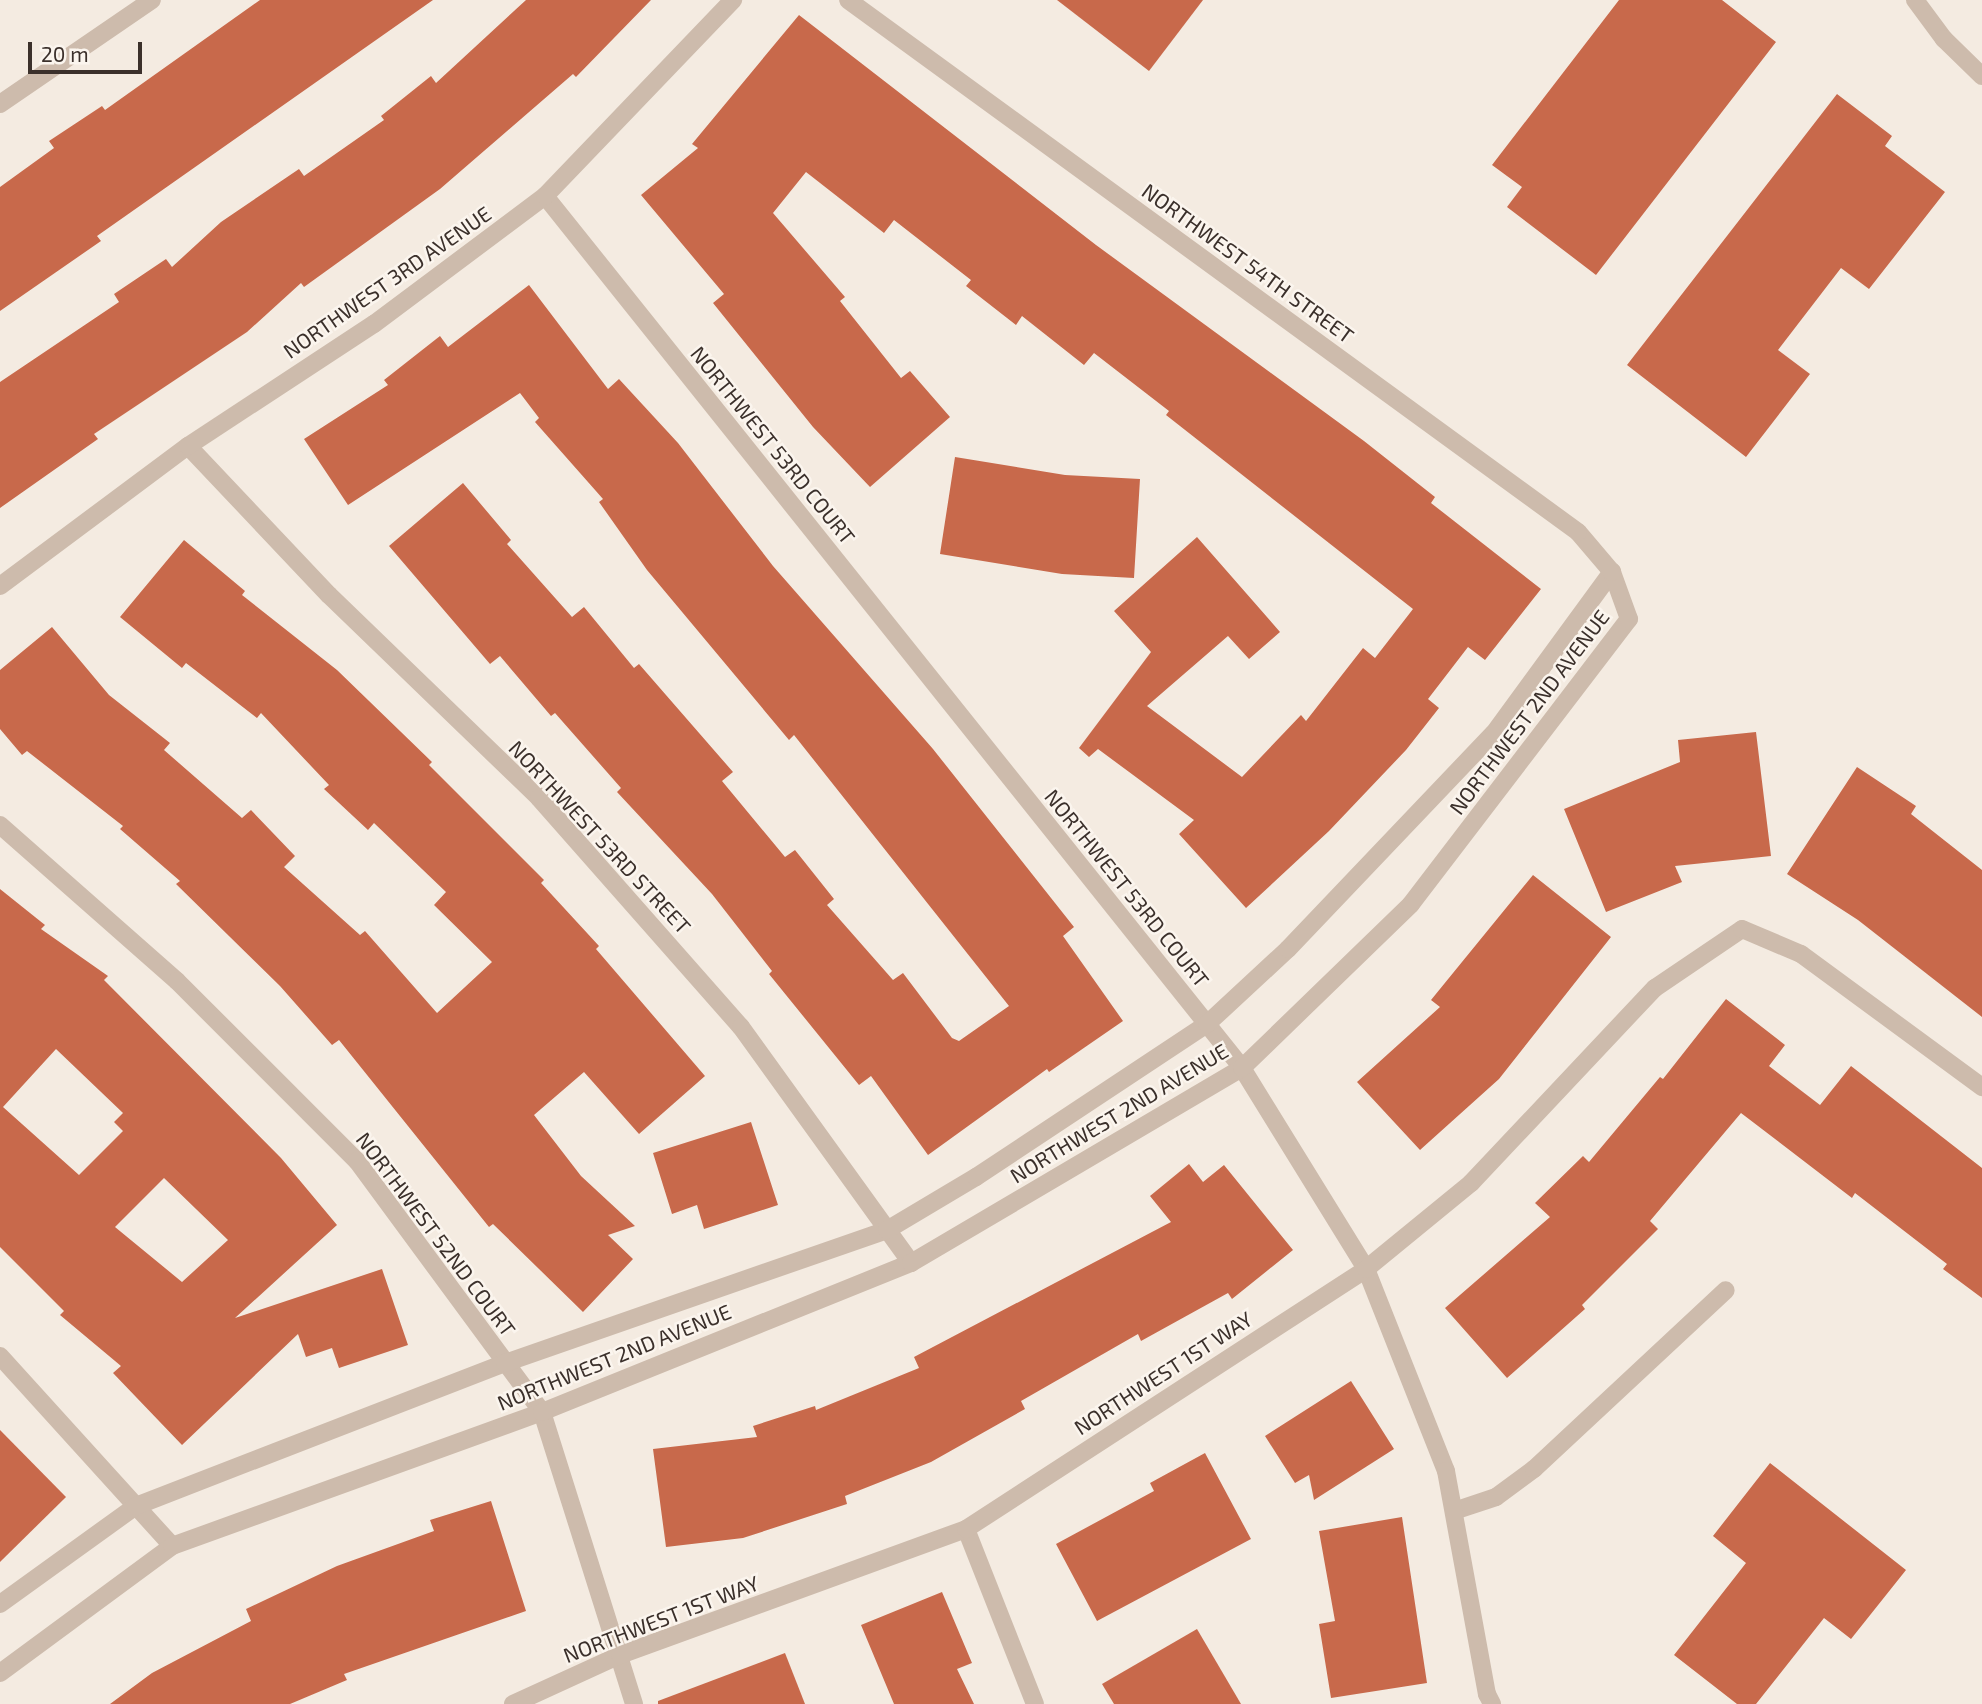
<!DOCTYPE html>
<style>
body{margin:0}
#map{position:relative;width:1982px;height:1704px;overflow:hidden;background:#f4ebe1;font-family:"Exo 2",sans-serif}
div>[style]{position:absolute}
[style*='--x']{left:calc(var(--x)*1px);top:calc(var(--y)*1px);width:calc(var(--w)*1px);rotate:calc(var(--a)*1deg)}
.building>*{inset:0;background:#c8694b}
.service>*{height:18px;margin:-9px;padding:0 9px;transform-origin:9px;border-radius:9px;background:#cdbbac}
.minor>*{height:18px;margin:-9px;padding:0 9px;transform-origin:9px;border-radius:9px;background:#cdbbac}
span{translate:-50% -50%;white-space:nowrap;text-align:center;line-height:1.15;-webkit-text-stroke:5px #fbf5ee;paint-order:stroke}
.street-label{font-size:21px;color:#3b302b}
.scale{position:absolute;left:28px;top:42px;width:114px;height:32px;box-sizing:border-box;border:4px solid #3b302b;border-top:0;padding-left:9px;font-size:21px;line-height:24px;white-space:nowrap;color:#3b302b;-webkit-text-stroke:5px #fbf5ee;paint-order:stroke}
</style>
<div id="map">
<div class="building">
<i style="clip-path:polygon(260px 0,433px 0,97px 236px,101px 241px,0 311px,0 187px,54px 148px,49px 141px,102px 106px,105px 110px)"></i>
<i style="clip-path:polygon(526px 0,651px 0,576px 77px,573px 74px,440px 189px,304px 287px,301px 283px,247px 332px,94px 434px,98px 439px,0 508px,0 382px,119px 302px,114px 294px,166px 259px,172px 267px,221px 222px,299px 169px,304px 176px,384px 120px,381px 116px,431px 76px,436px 83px)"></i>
<i style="clip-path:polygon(1057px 0,1203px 0,1149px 71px)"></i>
<i style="clip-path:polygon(1619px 0,1722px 0,1776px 42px,1596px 275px,1507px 207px,1522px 187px,1492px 165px)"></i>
<i style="clip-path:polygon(799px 15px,1096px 245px,1364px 441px,1435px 497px,1431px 503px,1541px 589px,1485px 660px,1468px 647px,1428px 699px,1439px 708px,1406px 750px,1329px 831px,1246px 908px,1179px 834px,1194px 820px,1098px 749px,1089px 757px,1079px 748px,1151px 652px,1114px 611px,1197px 537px,1280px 632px,1249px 659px,1228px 636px,1147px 706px,1242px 777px,1301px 715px,1306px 721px,1363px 648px,1375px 658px,1413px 609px,1166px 415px,1169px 411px,1094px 353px,1084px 365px,1022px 316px,1016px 325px,966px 286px,971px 280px,894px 220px,884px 233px,806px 172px,773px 213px,845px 297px,840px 301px,901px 378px,910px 371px,950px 417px,870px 487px,813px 427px,713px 303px,724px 294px,641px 195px,698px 148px,692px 144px)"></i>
<i style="clip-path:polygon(1837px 94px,1892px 136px,1885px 146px,1945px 192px,1869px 289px,1841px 268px,1778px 350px,1810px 374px,1746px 457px,1627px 365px)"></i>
<i style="clip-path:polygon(529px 285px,608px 389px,619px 379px,678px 443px,773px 566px,933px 749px,1074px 927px,1063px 936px,1123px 1021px,1049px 1072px,1047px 1069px,928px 1155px,871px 1076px,859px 1085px,769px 974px,772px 971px,712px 894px,617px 792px,621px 788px,555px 713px,551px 716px,500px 656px,490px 664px,389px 546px,463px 483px,511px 540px,507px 544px,572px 617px,584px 607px,634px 668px,639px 664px,733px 772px,722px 781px,785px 857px,795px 850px,834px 899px,827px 905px,893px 980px,903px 973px,952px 1038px,959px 1041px,1009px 1006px,794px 735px,789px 740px,647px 570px,599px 502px,603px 499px,535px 422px,539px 418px,520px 393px,348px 505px,304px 439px,388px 385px,384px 380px,440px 336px,448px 347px)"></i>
<i style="clip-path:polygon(955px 457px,1065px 475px,1140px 479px,1134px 578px,1062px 574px,940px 554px)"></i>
<i style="clip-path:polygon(184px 540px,245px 591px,242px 595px,337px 670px,432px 762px,429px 765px,544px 880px,541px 883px,599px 946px,596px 949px,705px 1076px,639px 1134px,584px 1072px,534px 1115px,581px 1176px,635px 1226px,608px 1235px,633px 1259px,583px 1312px,493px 1224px,489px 1227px,339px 1040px,332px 1045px,280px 986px,176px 884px,180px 881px,120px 829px,123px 826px,27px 751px,22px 755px,0 729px,0 670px,52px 627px,109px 695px,170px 743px,164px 750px,242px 818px,251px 810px,295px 856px,284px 867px,360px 935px,365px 931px,437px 1013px,492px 962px,434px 905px,446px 892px,374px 823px,368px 830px,324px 789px,329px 785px,261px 713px,257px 718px,186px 663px,182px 668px,120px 617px)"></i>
<i style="clip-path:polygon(1756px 732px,1771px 856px,1675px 866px,1682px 882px,1606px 912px,1564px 809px,1680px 762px,1678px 740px)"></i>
<i style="clip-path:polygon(1857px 767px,1916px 806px,1911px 814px,1982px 870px,1982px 1017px,1858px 920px,1787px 874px)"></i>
<i style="clip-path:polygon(1533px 875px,1611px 937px,1499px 1079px,1420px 1150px,1357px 1082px,1440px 1007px,1431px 1000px)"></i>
<i style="clip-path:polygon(evenodd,0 889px,45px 925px,41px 929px,108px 976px,104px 980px,281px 1158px,337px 1225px,235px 1318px,382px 1269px,408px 1345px,339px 1368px,332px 1348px,306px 1357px,298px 1334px,182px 1445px,113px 1373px,121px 1366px,60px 1315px,64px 1311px,0 1247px,0 889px,56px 1049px,123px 1113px,114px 1122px,123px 1131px,79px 1175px,3px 1107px,56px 1049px,0 889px,164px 1178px,228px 1240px,182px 1282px,115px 1227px,164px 1178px)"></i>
<i style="clip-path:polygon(1726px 999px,1785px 1045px,1769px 1066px,1820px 1105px,1851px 1066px,1982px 1168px,1982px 1298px,1943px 1269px,1947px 1264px,1855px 1193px,1852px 1198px,1741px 1113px,1650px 1221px,1658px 1229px,1582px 1305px,1585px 1309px,1507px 1378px,1445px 1308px,1550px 1217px,1535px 1203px,1583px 1156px,1589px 1162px,1660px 1077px,1663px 1079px)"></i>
<i style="clip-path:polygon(751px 1122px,778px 1205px,704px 1229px,697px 1205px,672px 1214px,653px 1153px)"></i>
<i style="clip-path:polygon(1189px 1164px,1203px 1182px,1224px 1165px,1293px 1250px,1232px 1299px,1228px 1293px,1141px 1341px,1138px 1334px,1021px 1401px,1025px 1409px,931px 1462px,845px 1496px,847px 1504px,743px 1538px,666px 1547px,653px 1449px,757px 1437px,753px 1426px,815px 1406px,816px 1410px,919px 1368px,914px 1357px,1171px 1222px,1150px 1196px)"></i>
<i style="clip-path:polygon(1351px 1381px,1394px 1449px,1314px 1500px,1309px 1475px,1295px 1483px,1265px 1436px)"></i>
<i style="clip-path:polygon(0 1430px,66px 1497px,0 1562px)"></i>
<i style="clip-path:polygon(1205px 1453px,1251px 1539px,1097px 1621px,1056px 1544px,1154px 1491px,1150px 1483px)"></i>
<i style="clip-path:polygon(1770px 1463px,1906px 1570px,1851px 1639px,1824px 1618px,1756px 1704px,1737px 1704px,1674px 1655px,1746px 1563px,1713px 1536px)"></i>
<i style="clip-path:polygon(491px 1501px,526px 1611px,344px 1674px,347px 1680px,290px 1704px,110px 1704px,152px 1673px,251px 1621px,246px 1609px,337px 1566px,434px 1531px,430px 1520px)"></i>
<i style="clip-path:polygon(1402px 1517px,1427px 1683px,1331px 1698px,1319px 1624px,1335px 1621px,1319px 1531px)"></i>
<i style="clip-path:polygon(942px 1592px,972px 1663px,957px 1669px,974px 1704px,894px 1704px,861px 1625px)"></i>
<i style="clip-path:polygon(1197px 1629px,1241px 1704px,1114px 1704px,1102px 1684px)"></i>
<i style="clip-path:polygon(785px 1653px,805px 1704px,658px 1704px,658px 1701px)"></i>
</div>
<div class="service">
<i style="--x:1454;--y:1511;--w:44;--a:-18.4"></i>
<i style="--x:1496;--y:1497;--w:47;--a:-36.4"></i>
<i style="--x:1534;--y:1469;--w:262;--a:-43"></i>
</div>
<div class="minor">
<i style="--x:1915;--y:0;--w:49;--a:53.4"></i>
<i style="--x:1944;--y:39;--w:53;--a:44.2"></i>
<i style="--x:0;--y:104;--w:184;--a:-34.4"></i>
<i style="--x:545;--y:196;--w:1116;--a:51.36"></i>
<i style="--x:1242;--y:1068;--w:236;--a:58.3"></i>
<i style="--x:1366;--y:1269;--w:217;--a:68.4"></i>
<i style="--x:1446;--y:1471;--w:227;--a:79.6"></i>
<i style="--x:1487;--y:1694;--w:11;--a:63"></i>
<i style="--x:188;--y:446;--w:205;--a:46.6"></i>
<i style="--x:329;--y:595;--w:292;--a:44"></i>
<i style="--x:539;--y:798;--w:305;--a:48.6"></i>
<i style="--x:741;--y:1027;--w:291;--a:54.2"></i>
<i style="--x:0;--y:586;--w:234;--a:-36.7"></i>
<i style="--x:188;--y:446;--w:222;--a:-33.3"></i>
<i style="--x:374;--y:324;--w:214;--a:-36.8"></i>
<i style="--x:545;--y:196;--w:272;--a:-46.2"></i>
<i style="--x:0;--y:825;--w:236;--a:41.4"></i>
<i style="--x:177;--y:981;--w:255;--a:45"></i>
<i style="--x:357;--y:1161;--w:312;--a:53.6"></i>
<i style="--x:542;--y:1412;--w:306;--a:72.5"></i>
<i style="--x:0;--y:1356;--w:256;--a:47.8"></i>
<i style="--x:966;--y:1529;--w:188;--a:68.5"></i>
<i style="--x:0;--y:1604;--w:168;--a:-35.8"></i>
<i style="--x:136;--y:1506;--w:396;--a:-21.2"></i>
<i style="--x:505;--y:1363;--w:404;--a:-19.2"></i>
<i style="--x:887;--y:1230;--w:104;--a:-30.8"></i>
<i style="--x:976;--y:1177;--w:277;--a:-33.5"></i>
<i style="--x:1207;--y:1024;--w:110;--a:-42.8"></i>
<i style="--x:1288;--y:949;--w:298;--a:-46.4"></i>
<i style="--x:1494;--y:733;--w:200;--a:-53.8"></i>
<i style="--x:0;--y:1673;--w:214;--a:-36.4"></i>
<i style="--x:172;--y:1546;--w:394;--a:-19.9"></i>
<i style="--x:542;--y:1412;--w:398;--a:-22"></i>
<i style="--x:911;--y:1263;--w:384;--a:-30.5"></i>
<i style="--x:1242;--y:1068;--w:235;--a:-44.1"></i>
<i style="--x:1411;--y:904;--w:359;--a:-52.6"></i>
<i style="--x:1629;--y:619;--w:50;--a:-109.9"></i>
<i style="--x:1612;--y:572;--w:52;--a:-130.4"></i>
<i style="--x:1578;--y:532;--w:903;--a:-143.92"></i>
<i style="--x:513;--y:1704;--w:118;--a:-24.6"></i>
<i style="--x:620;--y:1655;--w:368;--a:-20"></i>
<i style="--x:966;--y:1529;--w:477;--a:-33"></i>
<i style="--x:1366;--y:1269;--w:136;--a:-39.3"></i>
<i style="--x:1471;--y:1183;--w:268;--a:-46.7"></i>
<i style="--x:1655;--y:988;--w:105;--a:-34.1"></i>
<i style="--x:1742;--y:929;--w:64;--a:23"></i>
<i style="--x:1801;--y:954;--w:225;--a:36.3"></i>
</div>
<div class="street-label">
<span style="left:1248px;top:263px;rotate:36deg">NORTHWEST 54TH STREET</span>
<span style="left:387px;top:282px;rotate:-35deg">NORTHWEST 3RD AVENUE</span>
<span style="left:773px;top:445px;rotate:51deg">NORTHWEST 53RD COURT</span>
<span style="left:1529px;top:712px;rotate:-53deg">NORTHWEST 2ND AVENUE</span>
<span style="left:600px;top:837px;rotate:47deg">NORTHWEST 53RD STREET</span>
<span style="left:1127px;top:888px;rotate:51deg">NORTHWEST 53RD COURT</span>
<span style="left:1119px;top:1113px;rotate:-31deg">NORTHWEST 2ND AVENUE</span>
<span style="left:436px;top:1234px;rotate:53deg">NORTHWEST 52ND COURT</span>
<span style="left:614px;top:1357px;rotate:-22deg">NORTHWEST 2ND AVENUE</span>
<span style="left:1163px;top:1373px;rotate:-33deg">NORTHWEST 1ST WAY</span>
<span style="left:661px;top:1619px;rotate:-21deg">NORTHWEST 1ST WAY</span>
</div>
<div class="scale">20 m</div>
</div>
